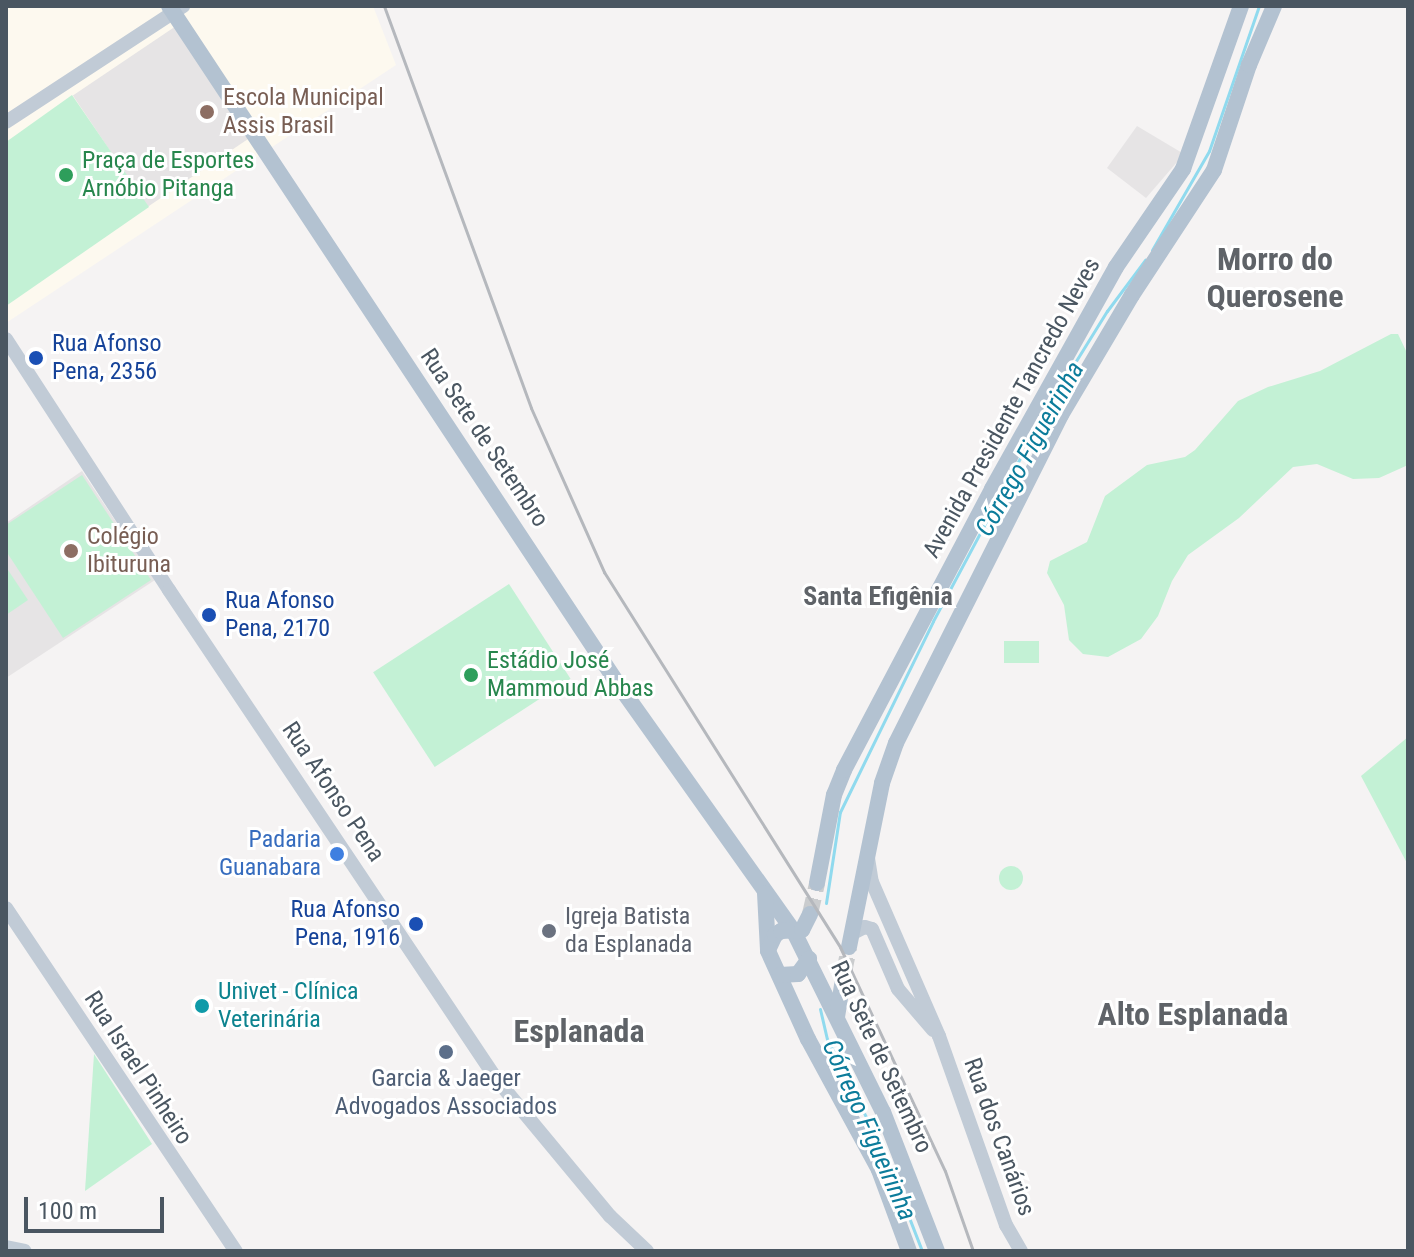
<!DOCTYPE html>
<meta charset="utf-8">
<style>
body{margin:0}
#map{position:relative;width:1414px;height:1257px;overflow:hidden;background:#f5f3f3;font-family:"Roboto Condensed",sans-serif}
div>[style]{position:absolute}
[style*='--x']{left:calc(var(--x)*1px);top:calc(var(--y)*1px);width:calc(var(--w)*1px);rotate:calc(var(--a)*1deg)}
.commercial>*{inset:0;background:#fdf9ef}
.education>*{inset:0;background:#e6e4e5;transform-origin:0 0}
.green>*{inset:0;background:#c3f1d5;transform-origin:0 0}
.round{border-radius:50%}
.stream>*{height:3px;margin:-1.5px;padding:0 1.5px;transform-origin:1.5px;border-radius:1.5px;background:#90daee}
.primary-tunnel>*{height:16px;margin-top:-8px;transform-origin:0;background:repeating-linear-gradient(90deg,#caccce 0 16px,transparent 0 24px)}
.secondary>*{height:14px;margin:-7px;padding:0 7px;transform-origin:7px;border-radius:7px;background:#c1cbd6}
.primary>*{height:16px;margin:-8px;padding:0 8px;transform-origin:8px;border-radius:8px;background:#b3c2d1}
.rail>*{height:3px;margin:-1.5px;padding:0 1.5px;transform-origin:1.5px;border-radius:1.5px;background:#b5b8bd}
.dots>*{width:22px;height:22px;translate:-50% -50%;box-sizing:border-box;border:4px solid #fff;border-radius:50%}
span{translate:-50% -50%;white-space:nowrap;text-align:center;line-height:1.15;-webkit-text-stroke:6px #fff;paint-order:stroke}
.education-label{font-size:24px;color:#785e54}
.left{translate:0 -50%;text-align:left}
.leisure-label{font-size:24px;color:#27864d}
.transit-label{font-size:24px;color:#164399}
.right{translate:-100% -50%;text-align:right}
.street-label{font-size:24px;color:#4a5661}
.shop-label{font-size:24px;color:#366cbe}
.worship-label{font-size:24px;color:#5b616d}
.culture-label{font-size:24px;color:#0d838f}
.service-label{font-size:24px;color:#4e5e75}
.water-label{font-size:26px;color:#0c7c9b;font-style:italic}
.neighbourhood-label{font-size:26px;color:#5f6368;font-weight:700}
.district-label{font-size:32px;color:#5f6368;font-weight:700}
.frame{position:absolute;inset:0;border:8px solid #4a5661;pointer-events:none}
.scale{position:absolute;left:24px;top:1197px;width:140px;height:36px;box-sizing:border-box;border:4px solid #4a5661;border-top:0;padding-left:10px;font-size:24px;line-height:28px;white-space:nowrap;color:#4a5661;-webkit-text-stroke:6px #fff;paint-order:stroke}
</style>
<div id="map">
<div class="commercial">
<i style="clip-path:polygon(6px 6px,373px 6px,396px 65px,6px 323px)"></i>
</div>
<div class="education">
<i style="left:179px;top:24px;width:134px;height:128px;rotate:56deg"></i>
<i style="clip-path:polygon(1137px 126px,1184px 154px,1146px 198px,1107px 168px)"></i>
<i style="clip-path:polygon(82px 471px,155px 580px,6px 678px,6px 523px)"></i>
</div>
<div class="green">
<i style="clip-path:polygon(72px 95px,149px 207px,6px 306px,6px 142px)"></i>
<i style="clip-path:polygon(1391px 334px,1398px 334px,1408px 355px,1408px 465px,1379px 478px,1353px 479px,1317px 464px,1293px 467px,1239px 518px,1188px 555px,1172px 581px,1158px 616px,1141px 639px,1108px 657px,1083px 654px,1069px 640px,1064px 605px,1047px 573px,1050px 561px,1087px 542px,1105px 496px,1147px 465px,1185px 457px,1195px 450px,1238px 401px,1268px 387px,1320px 371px)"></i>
<i style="clip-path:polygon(82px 475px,151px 580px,63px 638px,6px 551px,6px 525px)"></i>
<i style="clip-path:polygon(6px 567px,28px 600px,6px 615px)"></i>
<i style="left:509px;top:584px;width:113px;height:162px;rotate:57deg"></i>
<i style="left:1039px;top:641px;width:22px;height:35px;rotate:90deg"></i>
<i style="clip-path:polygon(1408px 737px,1408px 865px,1361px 776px)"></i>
<i class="round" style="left:999px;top:866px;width:24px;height:24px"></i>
<i style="clip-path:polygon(94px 1054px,152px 1144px,85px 1191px)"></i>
</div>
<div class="stream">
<i style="--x:1152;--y:250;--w:114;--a:-60.1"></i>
<i style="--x:1209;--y:151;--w:153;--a:-71"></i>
<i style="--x:826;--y:903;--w:92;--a:-81.3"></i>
<i style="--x:840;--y:812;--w:212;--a:-64"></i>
<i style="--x:933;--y:621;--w:244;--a:-61.9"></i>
<i style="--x:1048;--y:406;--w:112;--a:-58.2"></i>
<i style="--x:1107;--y:311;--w:64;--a:-53.3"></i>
<i style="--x:820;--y:1009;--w:31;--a:77"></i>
<i style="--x:827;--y:1039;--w:127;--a:63.4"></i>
<i style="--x:884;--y:1153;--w:105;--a:68.8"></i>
</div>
<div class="primary-tunnel">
<i style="--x:810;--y:914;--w:32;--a:-77"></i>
<i style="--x:844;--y:973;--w:26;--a:-79"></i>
</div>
<div class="secondary">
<i style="--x:6;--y:122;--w:212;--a:-33.2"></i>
<i style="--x:6;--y:339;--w:299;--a:57"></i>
<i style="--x:169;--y:590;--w:590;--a:56.2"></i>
<i style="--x:497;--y:1080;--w:177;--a:50.3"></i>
<i style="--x:610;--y:1216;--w:51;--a:43.4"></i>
<i style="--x:868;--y:858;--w:24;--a:81"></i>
<i style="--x:872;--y:882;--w:168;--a:66.5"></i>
<i style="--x:939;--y:1036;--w:201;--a:70.5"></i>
<i style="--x:1006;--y:1225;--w:30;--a:60"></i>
<i style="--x:6;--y:908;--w:413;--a:56.2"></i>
<i style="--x:853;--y:933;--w:13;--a:-27"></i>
<i style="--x:865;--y:927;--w:7;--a:16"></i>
<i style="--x:872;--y:929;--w:65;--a:66.6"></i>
<i style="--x:898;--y:989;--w:54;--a:49.5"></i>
<i style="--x:6;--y:1247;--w:19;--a:12"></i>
</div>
<div class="primary">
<i style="--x:169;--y:6;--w:813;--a:56.49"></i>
<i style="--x:618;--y:684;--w:304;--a:54.6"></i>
<i style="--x:794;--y:932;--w:201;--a:63.7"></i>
<i style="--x:883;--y:1112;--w:149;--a:68.8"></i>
<i style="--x:817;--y:883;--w:90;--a:-79.1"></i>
<i style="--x:834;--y:795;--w:27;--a:-68"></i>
<i style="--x:844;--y:770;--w:318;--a:-62.2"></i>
<i style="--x:992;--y:489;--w:254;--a:-60.8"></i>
<i style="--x:1116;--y:267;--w:119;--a:-55.6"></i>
<i style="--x:1183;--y:169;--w:173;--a:-70.4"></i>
<i style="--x:765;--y:893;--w:58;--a:87"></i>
<i style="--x:768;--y:951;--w:97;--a:65.6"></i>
<i style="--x:808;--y:1039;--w:149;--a:61.5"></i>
<i style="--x:879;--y:1170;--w:86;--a:69.7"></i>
<i style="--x:849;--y:947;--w:167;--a:-78.6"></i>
<i style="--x:882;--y:783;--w:42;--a:-70.7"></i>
<i style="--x:896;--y:743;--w:367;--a:-63.3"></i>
<i style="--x:1061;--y:415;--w:139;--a:-59.4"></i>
<i style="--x:1132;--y:295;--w:149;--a:-56.7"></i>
<i style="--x:1214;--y:170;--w:111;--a:-71.6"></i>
<i style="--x:1249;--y:65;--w:64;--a:-67"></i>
<i style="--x:768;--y:950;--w:17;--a:-65"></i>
<i style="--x:775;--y:935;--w:7;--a:-34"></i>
<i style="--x:781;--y:931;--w:21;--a:-3"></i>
<i style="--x:802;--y:930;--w:18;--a:-63"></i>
<i style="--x:780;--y:975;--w:18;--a:-3"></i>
<i style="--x:798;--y:974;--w:19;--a:-54"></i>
<i style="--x:837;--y:1017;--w:45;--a:-81"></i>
</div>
<div class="rail">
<i style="--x:384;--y:6;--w:428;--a:69.9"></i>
<i style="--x:531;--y:408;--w:180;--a:66"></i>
<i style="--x:604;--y:572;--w:443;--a:57.8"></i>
<i style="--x:840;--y:947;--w:247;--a:64.9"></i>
<i style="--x:945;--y:1171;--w:85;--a:70.7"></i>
</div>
<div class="dots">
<i style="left:207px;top:112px;background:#8d6e63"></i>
<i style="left:66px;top:175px;background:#2e9e5b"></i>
<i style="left:36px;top:358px;background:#1a4fb4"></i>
<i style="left:71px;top:551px;background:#8d6e63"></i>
<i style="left:209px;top:615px;background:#1a4fb4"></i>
<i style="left:471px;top:675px;background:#2e9e5b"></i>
<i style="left:337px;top:854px;background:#3f7fe0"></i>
<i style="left:416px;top:924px;background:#1a4fb4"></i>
<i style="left:549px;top:931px;background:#6b7280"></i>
<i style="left:202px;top:1006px;background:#0f9aa8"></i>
<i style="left:446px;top:1052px;background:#5c6f8a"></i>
</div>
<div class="education-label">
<span class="left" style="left:223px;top:112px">Escola Municipal<br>Assis Brasil</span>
<span class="left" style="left:87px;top:551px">Colégio<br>Ibituruna</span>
</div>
<div class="leisure-label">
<span class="left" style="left:82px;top:175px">Praça de Esportes<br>Arnóbio Pitanga</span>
<span class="left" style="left:487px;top:675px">Estádio José<br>Mammoud Abbas</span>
</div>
<div class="transit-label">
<span class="left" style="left:52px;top:358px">Rua Afonso<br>Pena, 2356</span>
<span class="left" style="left:225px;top:615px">Rua Afonso<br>Pena, 2170</span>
<span class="right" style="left:400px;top:924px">Rua Afonso<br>Pena, 1916</span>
</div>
<div class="street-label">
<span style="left:1012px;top:408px;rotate:-61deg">Avenida Presidente Tancredo Neves</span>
<span style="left:484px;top:438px;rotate:56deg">Rua Sete de Setembro</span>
<span style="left:333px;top:792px;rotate:56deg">Rua Afonso Pena</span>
<span style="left:881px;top:1057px;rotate:65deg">Rua Sete de Setembro</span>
<span style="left:138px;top:1068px;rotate:57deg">Rua Israel Pinheiro</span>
<span style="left:999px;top:1137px;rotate:70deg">Rua dos Canários</span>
</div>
<div class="shop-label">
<span class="right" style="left:321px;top:854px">Padaria<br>Guanabara</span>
</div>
<div class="worship-label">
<span class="left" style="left:565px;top:931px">Igreja Batista<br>da Esplanada</span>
</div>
<div class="culture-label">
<span class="left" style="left:218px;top:1006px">Univet - Clínica<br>Veterinária</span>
</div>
<div class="service-label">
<span style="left:446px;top:1093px">Garcia &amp; Jaeger<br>Advogados Associados</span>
</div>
<div class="water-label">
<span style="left:1030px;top:449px;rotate:-61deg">Córrego Figueirinha</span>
<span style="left:869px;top:1130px;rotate:66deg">Córrego Figueirinha</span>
</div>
<div class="neighbourhood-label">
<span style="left:878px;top:597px">Santa Efigênia</span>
</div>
<div class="district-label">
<span style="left:1275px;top:278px">Morro do<br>Querosene</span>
<span style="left:1193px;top:1014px">Alto Esplanada</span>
<span style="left:579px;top:1031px">Esplanada</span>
</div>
<div class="frame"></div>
<div class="scale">100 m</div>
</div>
